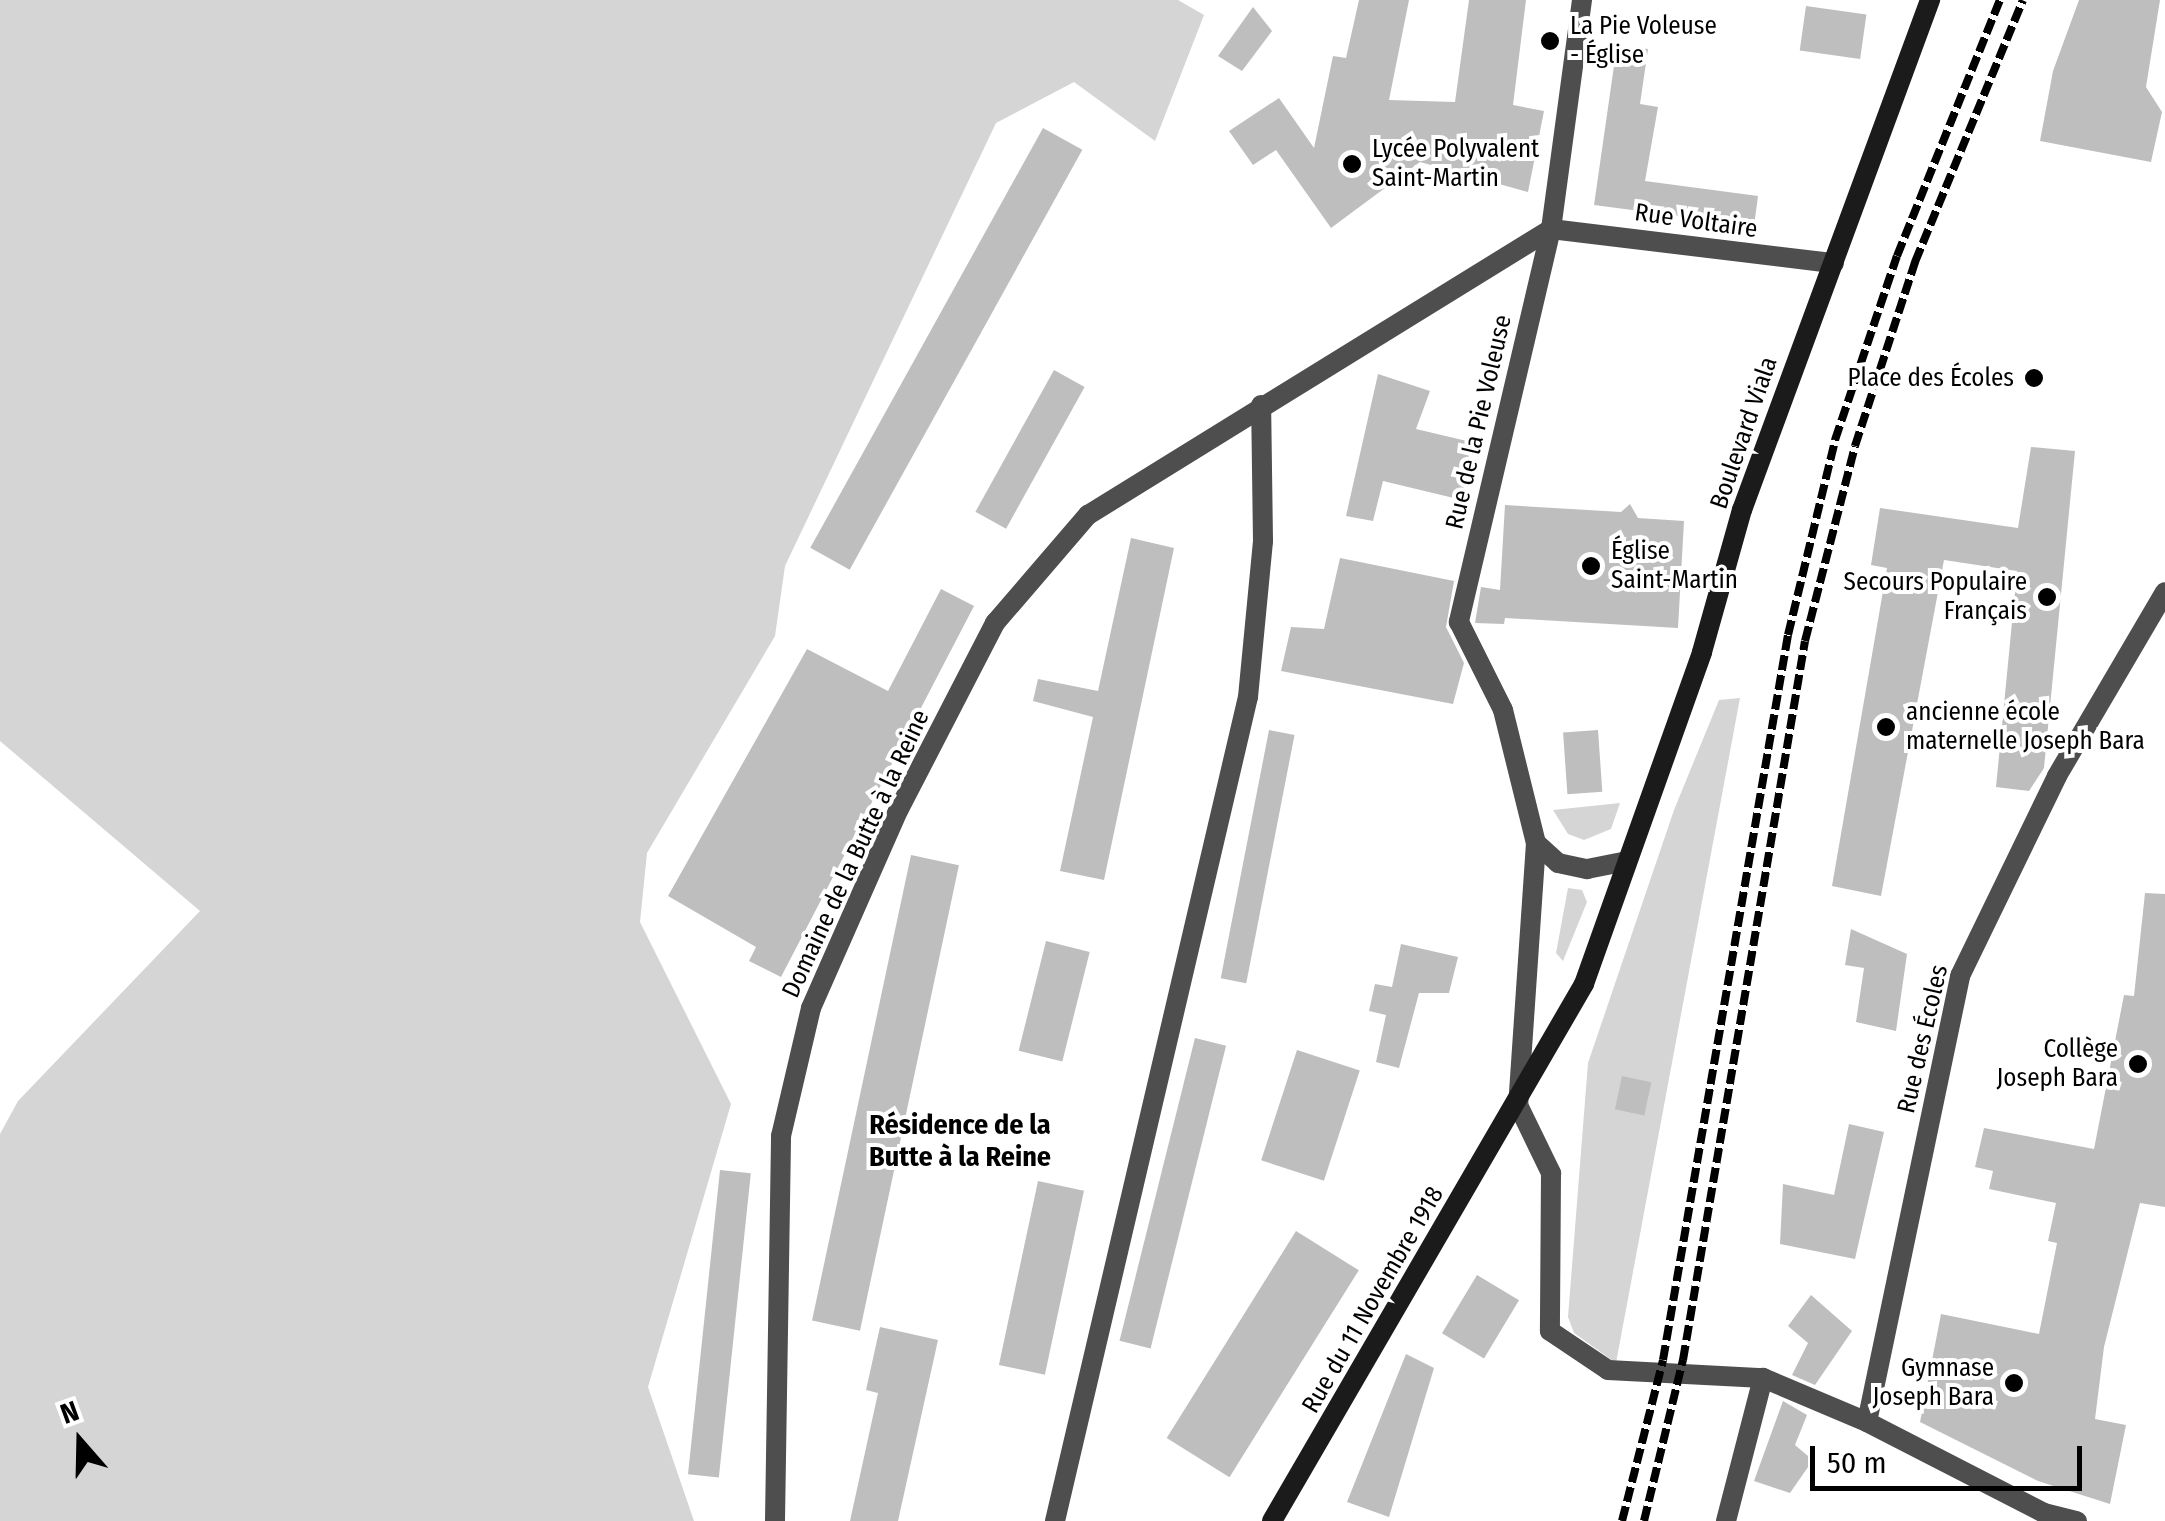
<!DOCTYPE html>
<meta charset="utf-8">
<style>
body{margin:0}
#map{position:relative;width:2165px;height:1521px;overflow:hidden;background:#fff;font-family:"Fira Sans Condensed",sans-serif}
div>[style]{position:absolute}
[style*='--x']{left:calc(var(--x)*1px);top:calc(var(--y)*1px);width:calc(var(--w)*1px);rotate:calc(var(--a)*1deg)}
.green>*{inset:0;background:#d5d5d5}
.building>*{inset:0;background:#bebebe;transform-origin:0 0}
.street>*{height:20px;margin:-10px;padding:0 10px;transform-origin:10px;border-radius:10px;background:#4e4e4e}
.secondary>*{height:20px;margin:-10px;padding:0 10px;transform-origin:10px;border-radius:10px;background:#1b1b1b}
.rail>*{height:8px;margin-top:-4px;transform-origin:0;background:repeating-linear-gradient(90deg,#000 0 15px,transparent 0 20px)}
.dots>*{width:28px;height:28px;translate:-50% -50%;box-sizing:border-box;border:5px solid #fff;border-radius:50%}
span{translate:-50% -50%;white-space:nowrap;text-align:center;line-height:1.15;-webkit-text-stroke:8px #fff;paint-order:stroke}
.poi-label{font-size:25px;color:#000}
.left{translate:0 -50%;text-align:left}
.right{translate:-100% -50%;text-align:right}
.street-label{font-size:25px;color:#000}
.neighbourhood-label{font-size:28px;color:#000;font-weight:700}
.north{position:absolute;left:30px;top:1391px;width:100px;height:100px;-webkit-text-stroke:8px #fff;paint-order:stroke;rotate:340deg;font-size:28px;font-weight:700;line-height:40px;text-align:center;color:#000}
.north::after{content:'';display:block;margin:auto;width:35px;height:45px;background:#000;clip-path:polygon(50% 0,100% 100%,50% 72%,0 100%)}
.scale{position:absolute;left:1810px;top:1446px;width:272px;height:45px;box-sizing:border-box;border:5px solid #000;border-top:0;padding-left:12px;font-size:30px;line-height:35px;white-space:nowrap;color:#000;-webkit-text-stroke:8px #fff;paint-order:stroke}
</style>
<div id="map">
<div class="green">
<i style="clip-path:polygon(0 0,1178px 0,1204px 15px,1155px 141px,1074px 82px,996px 123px,785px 566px,775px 636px,647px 853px,640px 922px,731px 1104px,648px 1387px,694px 1521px,0 1521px,0 1134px,18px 1101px,200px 911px,0 741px)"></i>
<i style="clip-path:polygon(1740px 698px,1616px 1363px,1574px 1333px,1568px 1317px,1588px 1063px,1674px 810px,1719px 700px)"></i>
<i style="clip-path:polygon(1620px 803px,1611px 829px,1584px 840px,1568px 834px,1553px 810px)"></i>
<i style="clip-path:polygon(1568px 888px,1582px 890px,1587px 902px,1563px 961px,1556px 953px)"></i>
</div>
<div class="building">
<i style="clip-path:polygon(1359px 0,1409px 0,1389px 100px,1455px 102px,1469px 0,1526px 0,1513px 105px,1544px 111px,1528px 192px,1420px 162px,1331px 228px,1276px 150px,1253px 165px,1229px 131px,1279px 98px,1314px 148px,1333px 56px,1346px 58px)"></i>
<i style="clip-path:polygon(2079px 0,2160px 0,2146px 87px,2162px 112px,2151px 162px,2040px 141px,2053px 71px)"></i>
<i style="left:1806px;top:6px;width:61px;height:45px;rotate:8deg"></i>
<i style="clip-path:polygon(1253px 7px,1272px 31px,1242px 71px,1218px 56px)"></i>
<i style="clip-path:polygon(1617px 45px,1648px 49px,1640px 104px,1658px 107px,1645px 181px,1758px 196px,1754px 226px,1594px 205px)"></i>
<i style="left:1043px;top:128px;width:45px;height:480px;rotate:29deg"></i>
<i style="left:1054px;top:370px;width:35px;height:162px;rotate:29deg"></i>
<i style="clip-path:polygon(1378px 374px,1430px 391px,1416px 429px,1471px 442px,1462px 500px,1383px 481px,1373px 521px,1346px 516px)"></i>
<i style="clip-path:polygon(2031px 447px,2075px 451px,2044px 768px,2029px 791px,1996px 787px,2017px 571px,1944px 560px,1881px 896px,1832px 886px,1887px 568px,1871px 565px,1880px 508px,2018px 528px)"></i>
<i style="clip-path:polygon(1630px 504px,1638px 518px,1684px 521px,1678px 628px,1505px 618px,1504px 624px,1475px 623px,1481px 587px,1500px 590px,1505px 505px,1621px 512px)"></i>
<i style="clip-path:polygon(1131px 538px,1174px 548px,1104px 880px,1060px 871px,1093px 717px,1033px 701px,1038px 679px,1098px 691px)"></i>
<i style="clip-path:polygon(1340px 558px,1454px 581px,1446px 627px,1464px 663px,1453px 704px,1281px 671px,1291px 627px,1324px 629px)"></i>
<i style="clip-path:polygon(941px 589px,974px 606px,781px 977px,749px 961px,756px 947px,668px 896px,807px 649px,888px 691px)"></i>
<i style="left:1269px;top:730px;width:26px;height:253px;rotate:11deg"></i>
<i style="left:1598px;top:730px;width:62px;height:35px;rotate:86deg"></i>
<i style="left:911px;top:855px;width:49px;height:476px;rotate:12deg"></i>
<i style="clip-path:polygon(2145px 893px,2165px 894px,2165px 1207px,2140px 1203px,2104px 1347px,2095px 1419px,2126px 1425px,2110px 1504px,2038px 1481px,1920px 1422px,1941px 1314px,2039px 1334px,2057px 1243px,2048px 1241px,2056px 1203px,1989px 1189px,1993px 1171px,1975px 1167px,1984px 1128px,2094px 1149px,2124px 995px,2134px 996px)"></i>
<i style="clip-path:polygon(1851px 929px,1907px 954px,1896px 1031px,1856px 1022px,1864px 968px,1845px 965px)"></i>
<i style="left:1046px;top:941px;width:45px;height:113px;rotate:14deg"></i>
<i style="clip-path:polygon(1401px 944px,1458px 957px,1449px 993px,1419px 993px,1399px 1068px,1376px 1062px,1386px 1015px,1369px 1011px,1375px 984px,1392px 987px)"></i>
<i style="left:1195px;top:1038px;width:32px;height:312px;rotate:14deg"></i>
<i style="left:1297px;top:1050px;width:66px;height:116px;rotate:18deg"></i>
<i style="left:1622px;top:1076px;width:30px;height:34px;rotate:12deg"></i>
<i style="clip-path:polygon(1849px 1124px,1884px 1132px,1855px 1259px,1780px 1244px,1783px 1184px,1834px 1195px)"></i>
<i style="left:720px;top:1170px;width:31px;height:306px;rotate:6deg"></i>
<i style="left:1038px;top:1181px;width:47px;height:188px;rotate:12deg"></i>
<i style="left:1296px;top:1231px;width:74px;height:244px;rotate:32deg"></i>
<i style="left:1477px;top:1275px;width:49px;height:68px;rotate:31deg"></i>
<i style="clip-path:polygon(1811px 1295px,1852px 1331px,1815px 1385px,1792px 1375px,1808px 1343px,1788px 1326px)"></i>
<i style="clip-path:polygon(880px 1327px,938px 1340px,898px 1521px,850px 1521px,878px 1393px,866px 1390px)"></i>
<i style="clip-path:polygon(1406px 1354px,1434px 1368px,1389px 1517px,1347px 1502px)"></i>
<i style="clip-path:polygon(1783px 1401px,1807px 1415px,1795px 1445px,1808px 1456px,1808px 1467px,1790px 1493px,1754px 1481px)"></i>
</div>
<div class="street">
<i style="--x:1582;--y:0;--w:231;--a:97.7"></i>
<i style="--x:1551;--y:229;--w:404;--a:103.2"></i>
<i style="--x:1459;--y:622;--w:98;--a:63.4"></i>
<i style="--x:1503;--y:710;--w:137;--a:76.1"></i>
<i style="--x:1536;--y:843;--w:263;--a:93.9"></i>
<i style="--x:1518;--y:1105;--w:76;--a:64.1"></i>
<i style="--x:1551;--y:1173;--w:158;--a:90.4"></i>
<i style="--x:1550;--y:1331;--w:70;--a:33.9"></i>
<i style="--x:1608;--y:1370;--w:155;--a:3"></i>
<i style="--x:1763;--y:1378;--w:113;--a:22.9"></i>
<i style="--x:1867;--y:1422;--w:199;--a:27.2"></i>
<i style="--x:2044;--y:1513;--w:34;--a:14"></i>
<i style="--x:1551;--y:229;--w:285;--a:6.9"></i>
<i style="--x:1536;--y:843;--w:30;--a:42"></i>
<i style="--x:1558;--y:863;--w:30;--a:12"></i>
<i style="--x:1587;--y:869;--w:41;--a:-11.3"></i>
<i style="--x:1867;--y:1422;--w:456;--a:-78.2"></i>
<i style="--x:1960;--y:976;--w:222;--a:-64.1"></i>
<i style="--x:2057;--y:776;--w:213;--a:-59.6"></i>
<i style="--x:775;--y:1521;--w:385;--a:-89.1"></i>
<i style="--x:781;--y:1136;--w:131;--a:-76.8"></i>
<i style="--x:811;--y:1008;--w:215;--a:-66.2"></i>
<i style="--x:898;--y:811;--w:212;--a:-62.7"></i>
<i style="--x:995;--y:623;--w:143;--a:-49.3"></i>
<i style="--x:1088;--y:515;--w:544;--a:-31.7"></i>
<i style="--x:1055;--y:1521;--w:846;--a:-76.82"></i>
<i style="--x:1248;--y:697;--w:157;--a:-84.5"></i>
<i style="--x:1263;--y:541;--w:136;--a:-90.8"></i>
<i style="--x:1726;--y:1521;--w:148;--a:-75.5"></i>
</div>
<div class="secondary">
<i style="--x:1272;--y:1521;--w:621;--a:-59.84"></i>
<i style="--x:1584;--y:984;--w:352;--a:-70.4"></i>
<i style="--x:1702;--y:652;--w:148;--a:-74.3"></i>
<i style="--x:1742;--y:510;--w:544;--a:-69.76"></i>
</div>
<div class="rail">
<i style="--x:1622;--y:1521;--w:166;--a:-75.7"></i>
<i style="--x:1663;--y:1360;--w:736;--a:-80.22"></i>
<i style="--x:1788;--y:635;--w:201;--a:-76.4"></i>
<i style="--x:1835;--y:440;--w:194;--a:-71.4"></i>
<i style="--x:1897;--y:256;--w:276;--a:-68.1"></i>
<i style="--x:1644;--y:1521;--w:166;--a:-76.4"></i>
<i style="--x:1683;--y:1360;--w:729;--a:-80.37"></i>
<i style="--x:1805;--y:641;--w:201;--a:-75.6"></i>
<i style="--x:1855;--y:446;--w:194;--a:-71.9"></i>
<i style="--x:1915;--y:262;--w:283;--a:-67.6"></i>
</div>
<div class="dots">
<i style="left:1550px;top:41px;background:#000"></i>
<i style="left:1352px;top:164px;background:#000"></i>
<i style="left:2034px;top:378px;background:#000"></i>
<i style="left:1591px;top:566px;background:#000"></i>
<i style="left:2047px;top:597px;background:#000"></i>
<i style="left:1886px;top:727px;background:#000"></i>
<i style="left:2138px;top:1064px;background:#000"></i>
<i style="left:2014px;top:1383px;background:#000"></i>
</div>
<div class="poi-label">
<span class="left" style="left:1570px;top:41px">La Pie Voleuse<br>- Église</span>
<span class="left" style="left:1372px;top:164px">Lycée Polyvalent<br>Saint-Martin</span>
<span class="right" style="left:2014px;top:378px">Place des Écoles</span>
<span class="left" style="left:1611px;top:566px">Église<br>Saint-Martin</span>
<span class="right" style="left:2027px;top:597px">Secours Populaire<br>Français</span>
<span class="left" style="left:1906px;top:727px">ancienne école<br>maternelle Joseph Bara</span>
<span class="right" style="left:2118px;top:1064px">Collège<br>Joseph Bara</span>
<span class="right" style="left:1994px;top:1383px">Gymnase<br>Joseph Bara</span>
</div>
<div class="street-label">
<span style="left:1696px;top:221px;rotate:8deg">Rue Voltaire</span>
<span style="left:1479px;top:422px;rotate:-77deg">Rue de la Pie Voleuse</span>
<span style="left:1744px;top:433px;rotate:-71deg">Boulevard Viala</span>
<span style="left:856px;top:854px;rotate:-65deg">Domaine de la Butte à la Reine</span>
<span style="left:1923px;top:1039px;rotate:-77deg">Rue des Écoles</span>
<span style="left:1373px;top:1300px;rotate:-60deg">Rue du 11 Novembre 1918</span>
</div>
<div class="neighbourhood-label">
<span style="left:960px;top:1141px">Résidence de la<br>Butte à la Reine</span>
</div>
<div class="north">N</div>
<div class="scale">50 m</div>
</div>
